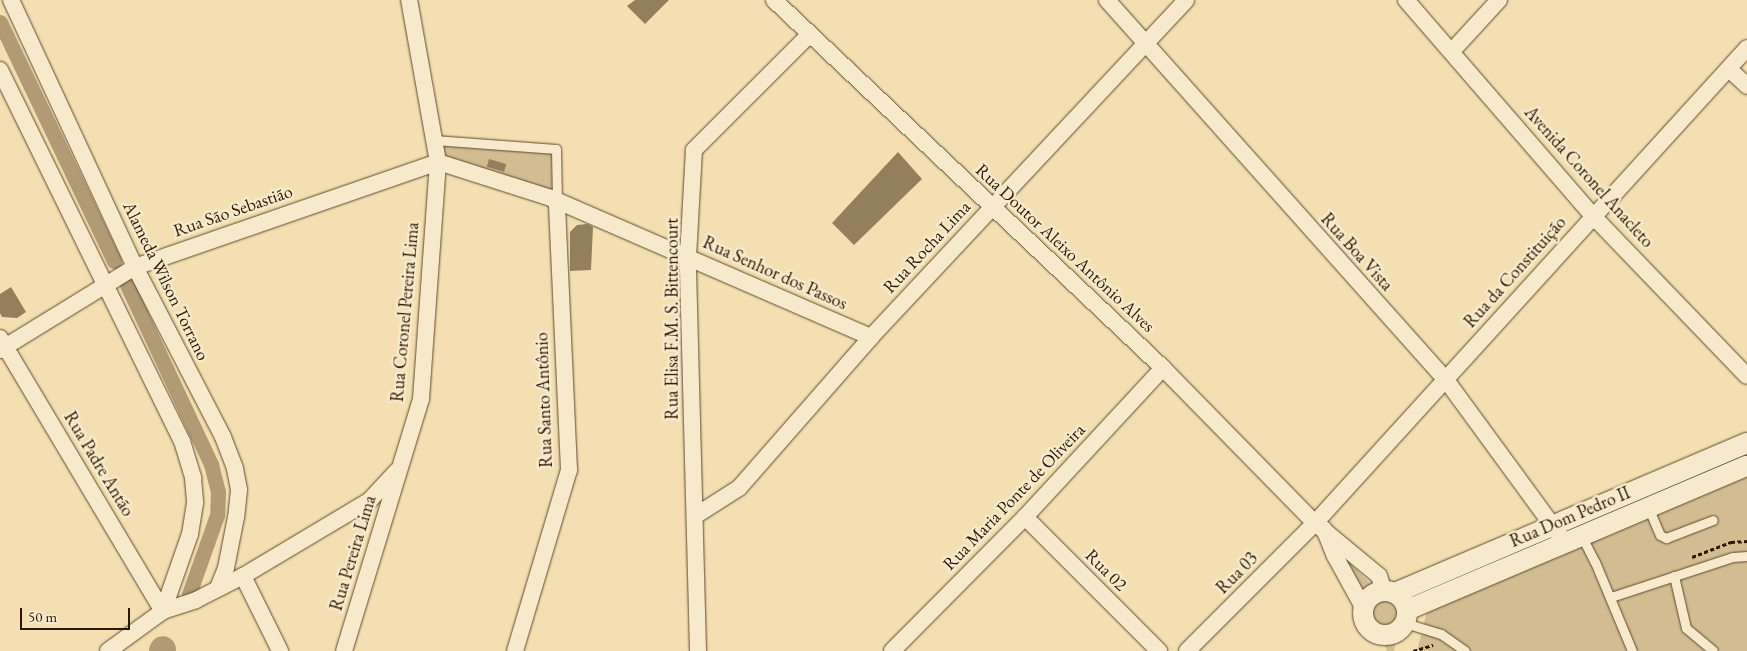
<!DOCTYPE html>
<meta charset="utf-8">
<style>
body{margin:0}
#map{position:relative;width:1747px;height:651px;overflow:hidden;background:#f3dfb1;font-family:"EB Garamond",serif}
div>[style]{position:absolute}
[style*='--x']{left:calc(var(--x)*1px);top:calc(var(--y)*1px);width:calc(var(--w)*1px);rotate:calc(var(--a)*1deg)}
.green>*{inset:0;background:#d2bd93}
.round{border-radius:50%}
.canal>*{height:15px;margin:-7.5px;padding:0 7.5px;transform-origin:7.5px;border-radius:7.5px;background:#b09b75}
.river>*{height:26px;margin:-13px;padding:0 13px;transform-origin:13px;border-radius:13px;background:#b09b75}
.building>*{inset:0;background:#947f5c;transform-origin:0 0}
.path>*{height:2.5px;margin-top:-1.25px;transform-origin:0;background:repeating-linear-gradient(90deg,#2e1700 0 4px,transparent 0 6.5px)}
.roads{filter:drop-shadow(0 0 1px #5f492c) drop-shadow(0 0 1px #5f492c)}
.service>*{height:9px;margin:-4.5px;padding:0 4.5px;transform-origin:4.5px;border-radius:4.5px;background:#f7eacc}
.minor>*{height:16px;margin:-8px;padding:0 8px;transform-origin:8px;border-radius:8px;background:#f7eacc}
.tertiary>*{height:20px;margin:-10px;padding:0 10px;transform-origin:10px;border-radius:10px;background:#f7eacc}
.tertiary>.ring{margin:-10px;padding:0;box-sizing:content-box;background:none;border:20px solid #f7eacc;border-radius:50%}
span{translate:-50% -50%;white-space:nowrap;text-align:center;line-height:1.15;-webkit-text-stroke:5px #f7eacc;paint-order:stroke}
.street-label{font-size:18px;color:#2e1700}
.scale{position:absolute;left:20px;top:608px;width:110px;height:22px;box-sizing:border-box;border:2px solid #2e1700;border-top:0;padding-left:6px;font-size:15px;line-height:18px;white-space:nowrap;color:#2e1700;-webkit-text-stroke:4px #f7eacc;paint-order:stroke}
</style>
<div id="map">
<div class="green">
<i style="clip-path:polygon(436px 141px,554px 151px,555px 198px,439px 160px)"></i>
<i style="clip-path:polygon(1747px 475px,1747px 651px,1417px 651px,1427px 611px)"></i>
<i style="clip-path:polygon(1338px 551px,1375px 588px,1363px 596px)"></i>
<i class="round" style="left:1373px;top:601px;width:24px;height:24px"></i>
<i style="clip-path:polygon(1396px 639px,1394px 651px,1387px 651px,1383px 642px)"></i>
</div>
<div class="canal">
<i style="--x:0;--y:22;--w:265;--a:64.5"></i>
<i style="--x:127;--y:285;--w:198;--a:64.9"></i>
<i style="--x:211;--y:464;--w:29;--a:76"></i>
<i style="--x:218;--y:492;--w:23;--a:92"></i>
<i style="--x:217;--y:515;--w:84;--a:109.5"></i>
</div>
<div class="river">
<i style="--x:162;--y:651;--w:2;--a:-63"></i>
</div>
<div class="building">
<i style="clip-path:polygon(635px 0,669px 0,645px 24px,627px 6px)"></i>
<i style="clip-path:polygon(898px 152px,922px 179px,854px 245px,832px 223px)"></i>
<i style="left:489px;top:159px;width:18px;height:8px;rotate:16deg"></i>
<i style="clip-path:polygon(587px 224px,593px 227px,591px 270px,570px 271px,570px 232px,577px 225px)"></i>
<i style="clip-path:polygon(11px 287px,26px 312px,17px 318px,2px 317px,0 313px,0 294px)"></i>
</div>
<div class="path">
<i style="--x:1692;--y:557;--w:42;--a:-21"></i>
<i style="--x:1731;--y:542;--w:16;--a:-4"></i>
<i style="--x:1413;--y:651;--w:21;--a:-17"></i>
</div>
<div class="roads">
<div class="service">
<i style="--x:434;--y:140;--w:122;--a:4.2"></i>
<i style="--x:556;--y:149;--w:52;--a:88.9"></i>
<i style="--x:1648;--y:507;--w:30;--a:67"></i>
<i style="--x:1660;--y:535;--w:7;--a:27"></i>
<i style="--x:1666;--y:538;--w:50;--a:-21"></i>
<i style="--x:1581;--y:535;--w:30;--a:63"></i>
<i style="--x:1595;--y:562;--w:96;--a:67.4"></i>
<i style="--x:1674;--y:576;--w:53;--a:77"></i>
<i style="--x:1686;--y:628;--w:35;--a:40"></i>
<i style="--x:1611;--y:597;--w:128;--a:-18.2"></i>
<i style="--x:1733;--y:557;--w:14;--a:-4"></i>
<i style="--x:1405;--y:623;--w:38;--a:17"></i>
<i style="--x:1441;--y:634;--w:29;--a:35"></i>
</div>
<div class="minor">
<i style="--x:11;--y:0;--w:294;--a:65.1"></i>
<i style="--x:135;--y:267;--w:191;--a:62.6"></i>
<i style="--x:223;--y:437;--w:34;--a:69"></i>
<i style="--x:235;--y:469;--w:21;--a:79"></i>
<i style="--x:239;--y:490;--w:27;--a:96"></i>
<i style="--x:236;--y:517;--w:52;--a:101.1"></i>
<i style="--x:226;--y:568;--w:22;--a:112"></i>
<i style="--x:774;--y:0;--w:535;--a:43.41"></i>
<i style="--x:1163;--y:368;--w:217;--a:45.6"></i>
<i style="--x:1315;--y:523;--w:83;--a:39.6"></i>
<i style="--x:1379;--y:576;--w:16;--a:72"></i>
<i style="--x:1107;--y:0;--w:509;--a:48.26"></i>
<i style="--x:1446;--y:380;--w:193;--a:53.8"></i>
<i style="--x:1406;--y:0;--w:284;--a:49.1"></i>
<i style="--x:1592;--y:215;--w:223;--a:46.1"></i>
<i style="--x:1453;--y:50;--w:68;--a:-47.4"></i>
<i style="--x:1729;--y:69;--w:25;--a:43"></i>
<i style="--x:0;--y:70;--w:413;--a:63.9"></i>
<i style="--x:182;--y:441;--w:39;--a:73"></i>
<i style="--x:193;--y:478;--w:25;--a:85"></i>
<i style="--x:195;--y:503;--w:31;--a:99"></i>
<i style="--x:190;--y:534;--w:82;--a:109.3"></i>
<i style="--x:438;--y:162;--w:119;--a:17.7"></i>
<i style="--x:551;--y:198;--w:349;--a:23.5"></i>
<i style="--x:0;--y:338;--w:318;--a:59.2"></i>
<i style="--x:0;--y:350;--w:158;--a:-31.6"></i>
<i style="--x:135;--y:267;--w:321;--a:-19.1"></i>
<i style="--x:695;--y:516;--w:52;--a:-32.5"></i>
<i style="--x:739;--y:488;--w:201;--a:-48.8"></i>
<i style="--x:871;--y:337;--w:461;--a:-46.9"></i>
<i style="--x:1025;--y:517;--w:190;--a:45"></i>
<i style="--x:1324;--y:529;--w:29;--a:68"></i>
<i style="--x:1335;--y:556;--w:58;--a:61.2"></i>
<i style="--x:243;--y:576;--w:84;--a:63.7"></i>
<i style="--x:108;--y:651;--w:68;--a:-36"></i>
<i style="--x:163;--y:611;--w:35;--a:-18"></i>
<i style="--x:196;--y:600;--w:53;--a:-27.1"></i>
<i style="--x:243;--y:576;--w:147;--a:-30.8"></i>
<i style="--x:369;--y:501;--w:41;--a:-47"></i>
<i style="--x:344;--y:651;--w:264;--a:-73"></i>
<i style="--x:421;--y:399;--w:238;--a:-85.9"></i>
<i style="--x:438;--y:162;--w:165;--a:-100.1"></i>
<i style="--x:515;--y:651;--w:189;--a:-73.4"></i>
<i style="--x:569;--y:470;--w:269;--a:-92.6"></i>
<i style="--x:698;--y:651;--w:394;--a:-91.5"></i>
<i style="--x:688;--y:257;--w:107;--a:-86.8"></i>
<i style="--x:694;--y:150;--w:163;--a:-45"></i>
<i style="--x:892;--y:651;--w:189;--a:-45.2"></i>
<i style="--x:1025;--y:517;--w:203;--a:-47.2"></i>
<i style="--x:1187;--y:651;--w:181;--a:-45"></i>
<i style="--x:1315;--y:523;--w:642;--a:-47.71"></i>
</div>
<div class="tertiary">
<i class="ring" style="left:1363px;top:591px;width:24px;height:24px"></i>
<i style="--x:1395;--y:593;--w:383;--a:-23.1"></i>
<i style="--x:1407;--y:610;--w:369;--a:-23"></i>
</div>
</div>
<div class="street-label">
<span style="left:1589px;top:177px;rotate:48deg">Avenida Coronel Anacleto</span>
<span style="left:233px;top:211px;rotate:-19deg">Rua São Sebastião</span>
<span style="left:927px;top:247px;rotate:-47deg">Rua Rocha Lima</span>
<span style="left:1065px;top:248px;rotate:43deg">Rua Doutor Aleixo Antônio Alves</span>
<span style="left:1357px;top:252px;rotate:48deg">Rua Boa Vista</span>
<span style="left:1515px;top:272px;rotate:-48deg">Rua da Constituição</span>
<span style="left:775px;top:273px;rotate:24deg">Rua Senhor dos Passos</span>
<span style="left:166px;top:281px;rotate:64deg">Alameda Wilson Torrano</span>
<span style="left:405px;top:312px;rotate:-85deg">Rua Coronel Pereira Lima</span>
<span style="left:672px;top:319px;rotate:-90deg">Rua Elisa F.M. S. Bittencourt</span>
<span style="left:544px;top:400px;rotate:-92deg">Rua Santo Antônio</span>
<span style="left:99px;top:464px;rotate:59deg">Rua Padre Antão</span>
<span style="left:1014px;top:497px;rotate:-46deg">Rua Maria Ponte de Oliveira</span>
<span style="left:1570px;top:517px;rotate:-23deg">Rua Dom Pedro II</span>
<span style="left:353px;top:553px;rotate:-73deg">Rua Pereira Lima</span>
<span style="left:1106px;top:570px;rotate:45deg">Rua 02</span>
<span style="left:1237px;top:573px;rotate:-45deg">Rua 03</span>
</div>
<div class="scale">50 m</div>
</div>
